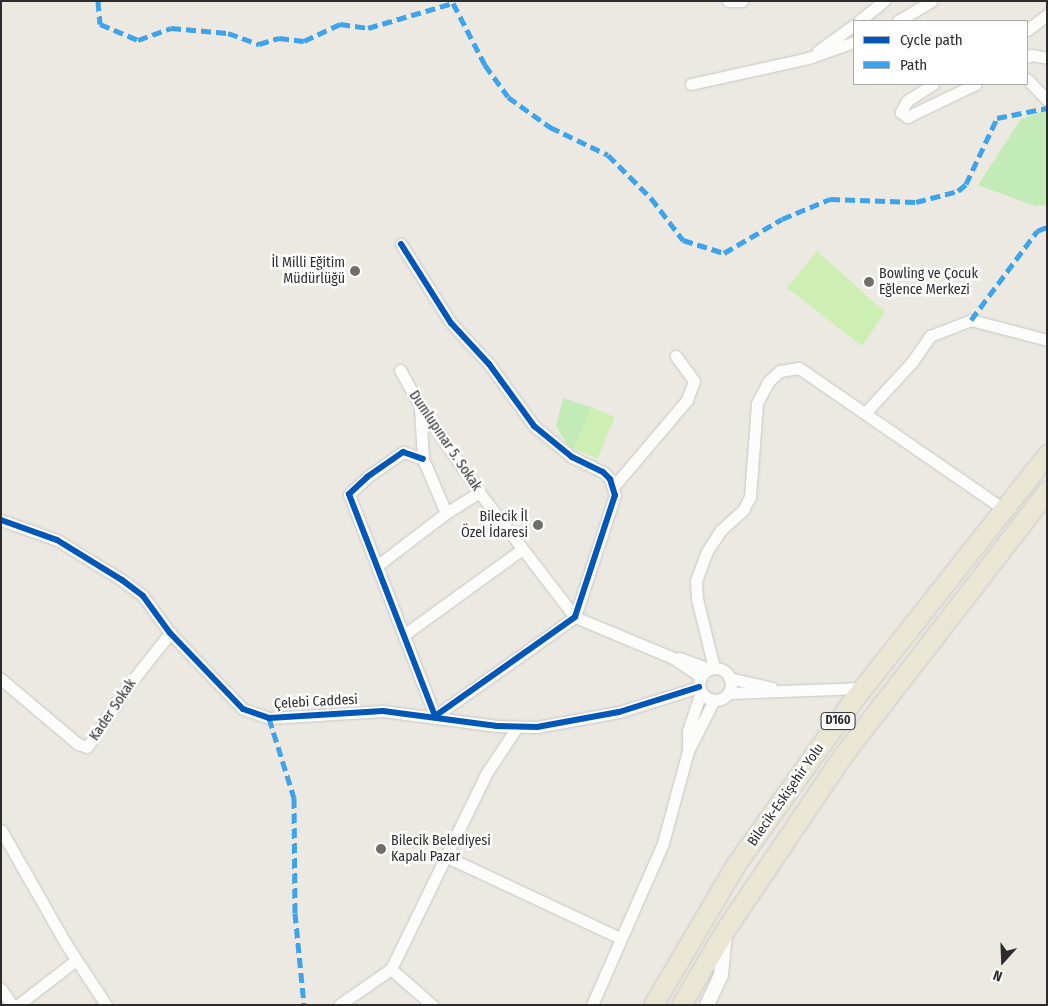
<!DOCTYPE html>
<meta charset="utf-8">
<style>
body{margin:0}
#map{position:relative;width:1048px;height:1006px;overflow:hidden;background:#ebe9e1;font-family:"Fira Sans Condensed",sans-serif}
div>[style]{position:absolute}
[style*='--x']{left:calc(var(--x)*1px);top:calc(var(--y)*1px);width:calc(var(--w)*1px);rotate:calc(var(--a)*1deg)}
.green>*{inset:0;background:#c3ebb7}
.pitch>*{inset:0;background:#ceefb3;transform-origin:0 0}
.roads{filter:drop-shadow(0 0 1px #c8c7c7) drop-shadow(0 0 1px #c8c7c7)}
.minor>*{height:11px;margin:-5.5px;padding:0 5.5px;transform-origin:5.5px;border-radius:5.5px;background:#fcfcfa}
.minor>.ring{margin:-5.5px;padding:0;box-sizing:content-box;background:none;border:11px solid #fcfcfa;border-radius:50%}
.tertiary>*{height:14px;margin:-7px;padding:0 7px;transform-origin:7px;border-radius:7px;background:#fcfcfa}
.primary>*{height:19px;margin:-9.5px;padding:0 9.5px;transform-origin:9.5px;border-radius:9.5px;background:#e9e7d3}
.quiet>*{height:5px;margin-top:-2.5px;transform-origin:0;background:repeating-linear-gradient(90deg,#3ea3eb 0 10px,transparent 0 15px)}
.cycleway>*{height:6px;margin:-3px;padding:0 3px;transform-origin:3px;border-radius:3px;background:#0057b8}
.dots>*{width:14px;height:14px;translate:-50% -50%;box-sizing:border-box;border:2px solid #fff;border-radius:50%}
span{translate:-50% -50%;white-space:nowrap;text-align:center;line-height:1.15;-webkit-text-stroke:5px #fff;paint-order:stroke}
.shield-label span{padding:1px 4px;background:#fff;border:1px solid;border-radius:4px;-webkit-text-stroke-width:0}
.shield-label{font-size:12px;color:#2c2c2c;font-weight:700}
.poi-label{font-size:14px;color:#2c2c2c}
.right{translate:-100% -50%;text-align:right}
.left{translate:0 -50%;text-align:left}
.street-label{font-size:14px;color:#2c2c2c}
.frame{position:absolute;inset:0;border:2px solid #2c2c2c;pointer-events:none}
.legend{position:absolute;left:853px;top:20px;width:175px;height:65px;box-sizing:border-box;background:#fff;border:1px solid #ababab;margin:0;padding:6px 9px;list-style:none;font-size:15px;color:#2c2c2c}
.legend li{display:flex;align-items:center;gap:10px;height:25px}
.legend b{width:25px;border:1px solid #ababab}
.north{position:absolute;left:978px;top:936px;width:50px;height:50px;-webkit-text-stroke:4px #fff;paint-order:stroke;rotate:200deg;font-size:14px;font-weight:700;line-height:20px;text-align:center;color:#2c2c2c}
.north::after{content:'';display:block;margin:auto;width:18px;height:22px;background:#2c2c2c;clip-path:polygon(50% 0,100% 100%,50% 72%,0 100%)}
</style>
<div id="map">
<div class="green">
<i style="clip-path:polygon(1047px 110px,1047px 205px,1035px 206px,978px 185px,1021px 119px)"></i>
<i style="clip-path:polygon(563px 398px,591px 407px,578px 450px,569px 447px,556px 426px)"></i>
</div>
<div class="pitch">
<i style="clip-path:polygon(817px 251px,885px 312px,862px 346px,787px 288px)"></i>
<i style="left:591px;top:407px;width:26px;height:45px;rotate:23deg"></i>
</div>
<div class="roads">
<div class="minor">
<i style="--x:728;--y:1;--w:14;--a:0"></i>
<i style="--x:859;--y:21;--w:32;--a:-39"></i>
<i style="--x:898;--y:21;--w:39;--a:-31"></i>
<i style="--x:1027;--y:30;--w:25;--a:-37"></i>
<i style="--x:818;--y:51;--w:44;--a:-35.8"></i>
<i style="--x:1027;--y:57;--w:5;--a:-22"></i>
<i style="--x:1032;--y:55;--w:15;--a:11"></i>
<i style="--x:1027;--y:79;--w:29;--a:46"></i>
<i style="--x:691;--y:84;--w:120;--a:-12.5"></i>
<i style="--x:808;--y:58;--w:49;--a:-19.2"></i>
<i style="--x:933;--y:84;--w:31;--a:147"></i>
<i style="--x:907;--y:101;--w:13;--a:119"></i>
<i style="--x:901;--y:112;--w:8;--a:40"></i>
<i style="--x:907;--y:117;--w:76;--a:-25.6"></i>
<i style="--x:401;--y:244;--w:93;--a:57.7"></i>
<i style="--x:451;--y:323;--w:56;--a:47.2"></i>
<i style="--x:489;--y:364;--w:77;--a:54"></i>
<i style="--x:534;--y:426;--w:49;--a:39.2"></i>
<i style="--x:572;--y:457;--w:34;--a:26"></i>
<i style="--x:603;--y:472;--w:10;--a:45"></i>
<i style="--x:610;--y:479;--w:17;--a:73"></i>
<i style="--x:615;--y:495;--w:128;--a:108.2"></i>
<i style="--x:575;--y:617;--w:171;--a:144.7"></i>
<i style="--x:435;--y:716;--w:238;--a:-111.2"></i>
<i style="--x:349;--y:494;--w:25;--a:-43"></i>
<i style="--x:367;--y:477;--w:44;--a:-34.8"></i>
<i style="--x:403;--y:452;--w:21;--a:19"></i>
<i style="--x:400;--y:370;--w:41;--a:60.9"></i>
<i style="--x:420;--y:406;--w:104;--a:55.5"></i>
<i style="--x:479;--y:492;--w:158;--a:52.5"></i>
<i style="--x:575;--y:617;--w:106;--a:22.7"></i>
<i style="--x:673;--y:658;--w:34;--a:34"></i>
<i style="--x:420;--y:408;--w:51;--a:86.6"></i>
<i style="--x:423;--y:459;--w:59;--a:66.9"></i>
<i style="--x:865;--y:413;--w:69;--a:-47.3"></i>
<i style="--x:912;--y:362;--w:32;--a:-55"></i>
<i style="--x:930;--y:336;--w:44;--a:-21.3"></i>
<i style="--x:971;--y:320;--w:79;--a:14.7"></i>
<i style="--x:614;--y:486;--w:113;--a:-49.7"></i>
<i style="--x:687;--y:400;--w:20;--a:-70"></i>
<i style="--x:694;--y:381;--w:31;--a:-126"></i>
<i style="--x:1;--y:520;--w:59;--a:19.7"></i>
<i style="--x:57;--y:540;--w:76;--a:31.6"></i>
<i style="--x:122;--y:580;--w:26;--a:37"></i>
<i style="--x:143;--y:596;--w:46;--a:53.9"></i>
<i style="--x:170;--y:633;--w:105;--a:46.2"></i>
<i style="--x:243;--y:709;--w:28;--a:19"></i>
<i style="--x:269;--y:718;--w:114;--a:-3.5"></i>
<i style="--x:383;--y:711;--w:115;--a:7.5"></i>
<i style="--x:497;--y:726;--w:40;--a:1.4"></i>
<i style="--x:537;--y:727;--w:83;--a:-10.4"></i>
<i style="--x:619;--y:712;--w:84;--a:-17.4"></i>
<i style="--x:378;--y:565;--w:86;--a:-37.4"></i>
<i style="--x:446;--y:513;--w:39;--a:-32"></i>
<i style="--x:405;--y:634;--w:143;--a:-35.9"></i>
<i style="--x:679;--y:658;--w:32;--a:20"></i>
<i style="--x:714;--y:668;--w:71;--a:-103.8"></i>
<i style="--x:697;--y:599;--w:18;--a:-93"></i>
<i style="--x:696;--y:581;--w:30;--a:-70"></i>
<i style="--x:706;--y:553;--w:27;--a:-57"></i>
<i style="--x:721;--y:530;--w:30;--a:-42"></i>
<i style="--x:743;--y:510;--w:15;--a:-62"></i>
<i style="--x:750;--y:497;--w:94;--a:-85.7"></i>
<i style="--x:757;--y:403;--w:24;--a:-62"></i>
<i style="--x:768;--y:382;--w:16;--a:-43"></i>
<i style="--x:780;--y:371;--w:19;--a:-9"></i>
<i style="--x:799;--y:368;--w:250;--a:34.6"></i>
<i class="ring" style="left:699px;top:668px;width:21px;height:21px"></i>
<i style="--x:729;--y:678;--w:44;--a:13.1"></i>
<i style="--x:1;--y:679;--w:101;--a:40.2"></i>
<i style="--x:78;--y:744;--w:9;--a:18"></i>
<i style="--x:87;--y:747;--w:73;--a:-56.1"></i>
<i style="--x:128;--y:686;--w:68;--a:-51.6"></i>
<i style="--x:728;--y:693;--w:135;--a:-2.1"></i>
<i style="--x:689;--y:749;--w:55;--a:-63"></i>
<i style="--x:1;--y:830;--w:131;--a:60.3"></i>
<i style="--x:66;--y:944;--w:73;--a:56.7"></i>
<i style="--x:445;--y:856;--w:193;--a:25.1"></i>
<i style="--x:391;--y:969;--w:55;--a:41.3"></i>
<i style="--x:1;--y:989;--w:19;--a:55"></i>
<i style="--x:18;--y:1005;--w:73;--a:-37.8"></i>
<i style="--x:339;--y:1005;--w:63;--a:-34.7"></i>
<i style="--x:391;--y:969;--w:217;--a:-64"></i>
<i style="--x:486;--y:774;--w:56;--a:-56.6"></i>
<i style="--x:592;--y:1005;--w:177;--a:-66.3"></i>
<i style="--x:663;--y:843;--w:95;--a:-74.8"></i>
<i style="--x:688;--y:751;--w:20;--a:-90"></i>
<i style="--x:688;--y:731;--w:41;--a:-71.6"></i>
</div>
<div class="tertiary">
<i style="--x:707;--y:1005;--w:33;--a:-65"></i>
<i style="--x:721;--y:975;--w:41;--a:-84.4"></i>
</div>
<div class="primary">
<i style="--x:653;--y:1005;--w:164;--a:-59.5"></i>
<i style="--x:736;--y:864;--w:196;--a:-54.5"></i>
<i style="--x:850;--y:704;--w:318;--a:-51.7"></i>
<i style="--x:681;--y:1005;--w:87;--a:-59.6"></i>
<i style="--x:725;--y:930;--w:211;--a:-56"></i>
<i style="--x:843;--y:755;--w:334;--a:-52.3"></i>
</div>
</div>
<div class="quiet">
<i style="--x:98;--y:1;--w:23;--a:85"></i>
<i style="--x:100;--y:24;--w:41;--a:22.8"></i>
<i style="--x:138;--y:40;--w:35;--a:-20"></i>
<i style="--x:171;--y:28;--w:57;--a:5"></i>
<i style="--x:228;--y:33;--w:33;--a:20"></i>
<i style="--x:259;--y:44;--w:21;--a:-17"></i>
<i style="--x:279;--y:38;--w:25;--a:7"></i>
<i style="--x:304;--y:41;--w:40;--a:-25"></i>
<i style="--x:340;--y:24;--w:28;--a:8"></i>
<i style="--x:368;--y:28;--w:89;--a:-16.4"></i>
<i style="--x:453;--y:3;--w:70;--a:62.7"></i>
<i style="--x:485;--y:65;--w:39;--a:54"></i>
<i style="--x:508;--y:97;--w:52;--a:35.5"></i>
<i style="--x:550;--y:127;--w:64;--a:25.8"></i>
<i style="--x:608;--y:155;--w:61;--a:45"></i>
<i style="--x:651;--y:198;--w:53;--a:52.7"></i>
<i style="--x:683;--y:240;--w:43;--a:17.6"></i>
<i style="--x:724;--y:253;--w:67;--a:-30.4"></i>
<i style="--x:782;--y:219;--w:52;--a:-22.6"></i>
<i style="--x:830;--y:199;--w:86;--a:2"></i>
<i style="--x:916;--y:202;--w:43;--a:-14.7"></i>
<i style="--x:958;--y:191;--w:11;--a:-41"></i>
<i style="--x:966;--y:184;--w:73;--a:-64.8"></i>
<i style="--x:997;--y:118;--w:51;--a:-11.3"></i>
<i style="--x:971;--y:320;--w:111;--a:-53.4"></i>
<i style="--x:1037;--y:231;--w:11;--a:-22"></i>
<i style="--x:269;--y:718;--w:84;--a:72.6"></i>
<i style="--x:294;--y:798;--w:115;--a:89.5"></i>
<i style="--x:295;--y:913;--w:92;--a:84.4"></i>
</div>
<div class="cycleway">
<i style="--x:401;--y:244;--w:93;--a:57.7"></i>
<i style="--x:451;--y:323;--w:56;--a:47.2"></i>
<i style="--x:489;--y:364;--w:77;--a:54"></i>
<i style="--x:534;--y:426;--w:49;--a:39.2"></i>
<i style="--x:572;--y:457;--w:34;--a:26"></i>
<i style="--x:603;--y:472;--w:10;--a:45"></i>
<i style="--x:610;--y:479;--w:17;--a:73"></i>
<i style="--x:615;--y:495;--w:128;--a:108.2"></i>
<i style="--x:575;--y:617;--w:171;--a:144.7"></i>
<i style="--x:435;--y:716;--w:238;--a:-111.2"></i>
<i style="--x:349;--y:494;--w:25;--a:-43"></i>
<i style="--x:367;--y:477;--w:44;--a:-34.8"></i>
<i style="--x:403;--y:452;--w:21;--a:19"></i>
<i style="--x:1;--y:520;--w:59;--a:19.7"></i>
<i style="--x:57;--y:540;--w:76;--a:31.6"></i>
<i style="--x:122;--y:580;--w:26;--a:37"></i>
<i style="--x:143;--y:596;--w:46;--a:53.9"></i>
<i style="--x:170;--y:633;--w:105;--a:46.2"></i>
<i style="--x:243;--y:709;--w:28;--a:19"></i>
<i style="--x:269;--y:718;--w:114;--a:-3.5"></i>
<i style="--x:383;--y:711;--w:115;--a:7.5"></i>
<i style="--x:497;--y:726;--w:40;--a:1.4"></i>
<i style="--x:537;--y:727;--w:83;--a:-10.4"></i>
<i style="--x:619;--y:712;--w:84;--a:-17.4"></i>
</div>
<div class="dots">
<i style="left:355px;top:271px;background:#6f6e6b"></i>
<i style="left:869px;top:282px;background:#6f6e6b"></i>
<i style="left:538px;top:525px;background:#6f6e6b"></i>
<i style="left:381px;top:849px;background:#6f6e6b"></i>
</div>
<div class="shield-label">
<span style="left:838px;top:721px">D160</span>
</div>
<div class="poi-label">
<span class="right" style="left:345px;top:271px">İl Milli Eğitim<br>Müdürlüğü</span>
<span class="left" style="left:879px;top:282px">Bowling ve Çocuk<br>Eğlence Merkezi</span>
<span class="right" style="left:528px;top:525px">Bilecik İl<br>Özel İdaresi</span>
<span class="left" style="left:391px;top:849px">Bilecik Belediyesi<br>Kapalı Pazar</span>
</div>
<div class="street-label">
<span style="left:445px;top:441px;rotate:56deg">Dumlupınar 5. Sokak</span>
<span style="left:316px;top:702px;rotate:-3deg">Çelebi Caddesi</span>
<span style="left:113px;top:710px;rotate:-56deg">Kader Sokak</span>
<span style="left:786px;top:795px;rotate:-55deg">Bilecik-Eskişehir Yolu</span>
</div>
<div class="frame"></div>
<ul class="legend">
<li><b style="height:6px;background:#0057b8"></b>Cycle path</li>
<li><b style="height:6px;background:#3ea3eb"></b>Path</li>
</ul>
<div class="north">N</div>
</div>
